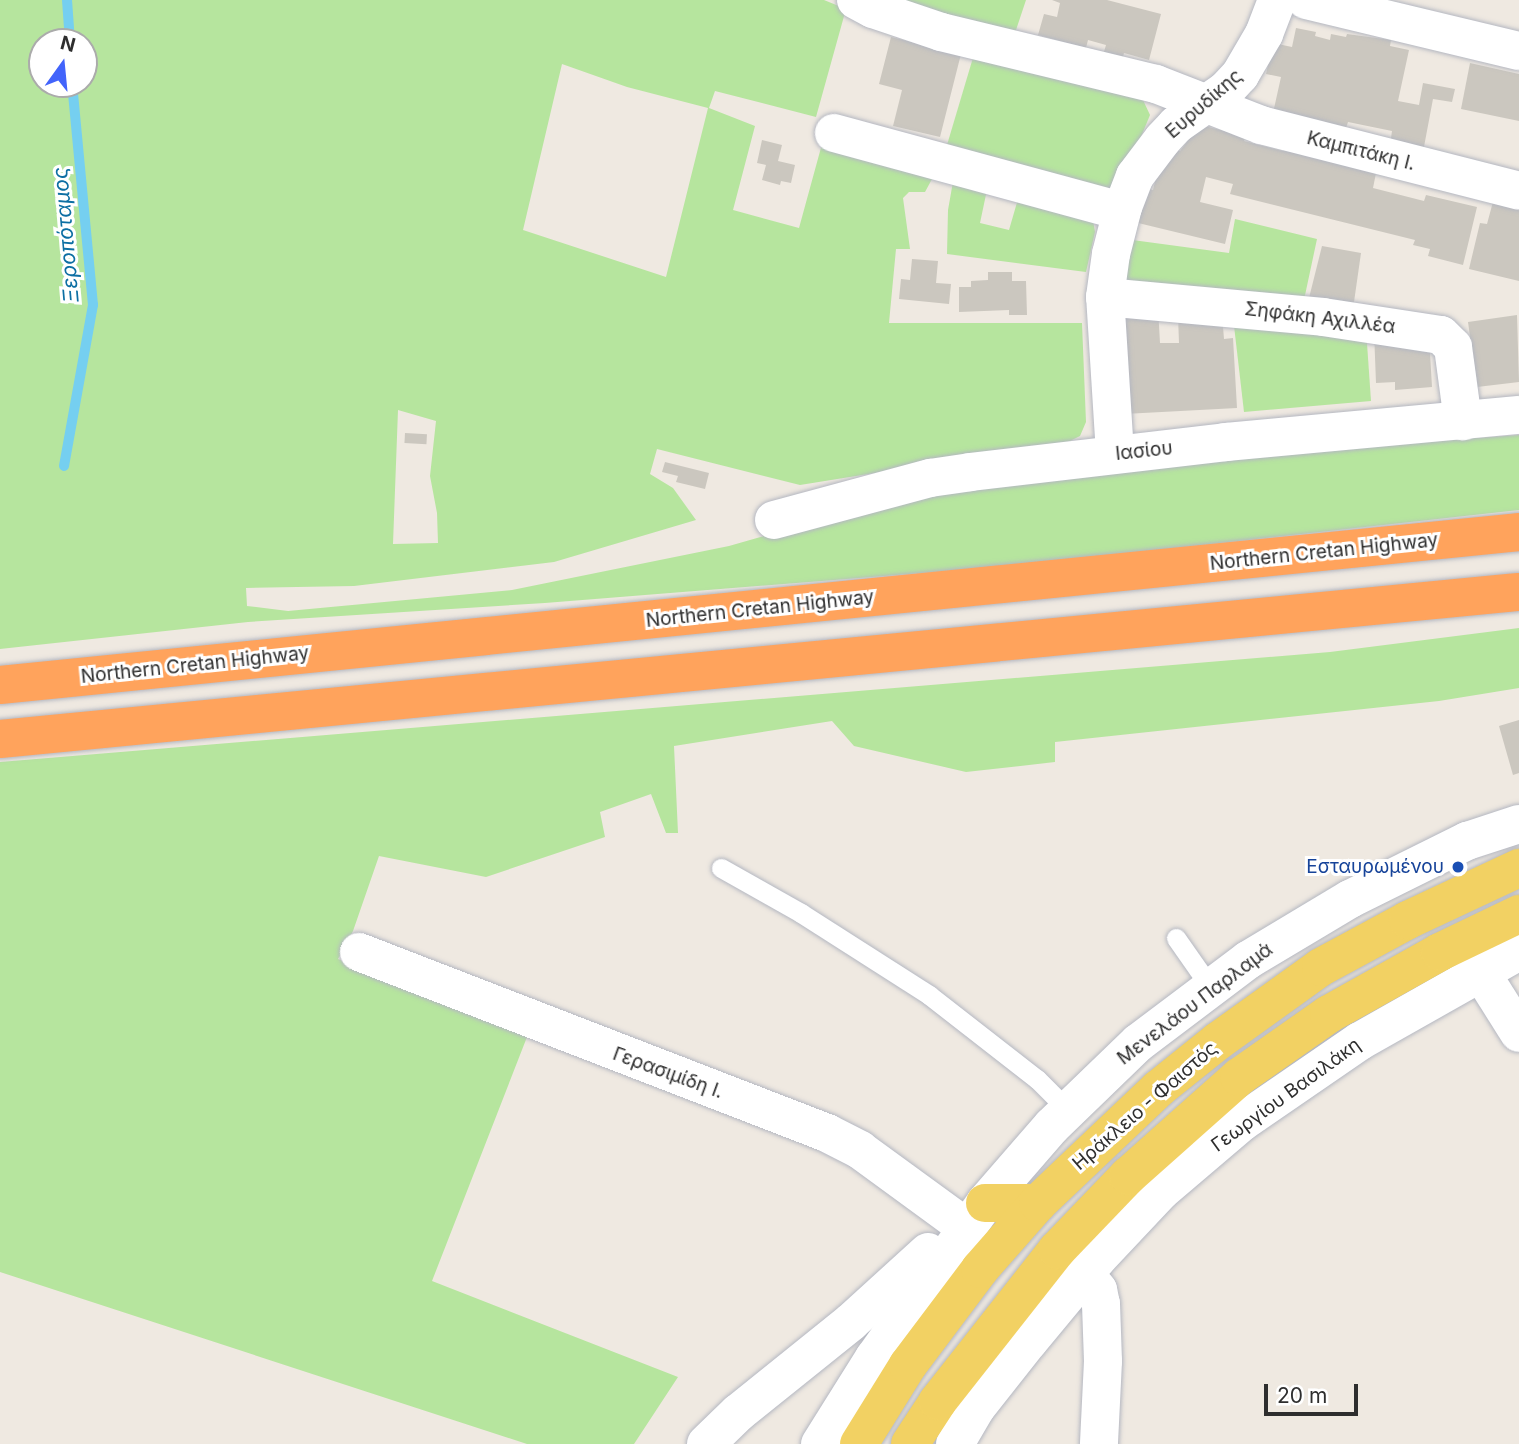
<!DOCTYPE html>
<meta charset="utf-8">
<style>
body{margin:0}
#map{position:relative;width:1519px;height:1444px;overflow:hidden;background:#efe9e1;font-family:Inter,sans-serif}
div>[style]{position:absolute}
[style*='--x']{left:calc(var(--x)*1px);top:calc(var(--y)*1px);width:calc(var(--w)*1px);rotate:calc(var(--a)*1deg)}
.green>*{inset:0;background:#b6e59e}
.stream>*{height:10px;margin:-5px;padding:0 5px;transform-origin:5px;border-radius:5px;background:#75cff0}
.building>*{inset:0;background:#cbc7bf;transform-origin:0 0}
.roads{filter:drop-shadow(0 0 2px #b4b7c1) drop-shadow(0 0 2px #b4b7c1)}
.service>*{height:19px;margin:-9.5px;padding:0 9.5px;transform-origin:9.5px;border-radius:9.5px;background:#fff}
.minor>*{height:38px;margin:-19px;padding:0 19px;transform-origin:19px;border-radius:19px;background:#fff}
.primary>*{height:38px;margin:-19px;padding:0 19px;transform-origin:19px;border-radius:19px;background:#f2d163}
.motorway>*{height:38px;margin:-19px;padding:0 19px;transform-origin:19px;border-radius:19px;background:#ffa35c}
.dots>*{width:19px;height:19px;translate:-50% -50%;box-sizing:border-box;border:4px solid #fff;border-radius:50%}
span{translate:-50% -50%;white-space:nowrap;text-align:center;line-height:1.15;-webkit-text-stroke:6px #fff;paint-order:stroke}
.street-label{font-size:19px;color:#2e2e2e}
.transit-label{font-size:19px;color:#164399}
.right{translate:-100% -50%;text-align:right}
.water-label{font-size:21px;color:#0d6fa3;font-style:italic}
.north{position:absolute;left:28px;top:28px;width:70px;height:70px;box-sizing:border-box;background:#fff;border:2px solid #ababab;border-radius:50%;rotate:15deg;font-size:19px;font-weight:700;line-height:28px;text-align:center;color:#2e2e2e}
.north::after{content:'';display:block;margin:auto;width:24px;height:32px;background:#4264fb;clip-path:polygon(50% 0,100% 100%,50% 72%,0 100%)}
.scale{position:absolute;left:1264px;top:1384px;width:94px;height:32px;box-sizing:border-box;border:4px solid #2e2e2e;border-top:0;padding-left:9px;font-size:21px;line-height:24px;white-space:nowrap;color:#2e2e2e;-webkit-text-stroke:5px #fff;paint-order:stroke}
</style>
<div id="map">
<div class="green">
<i style="clip-path:polygon(evenodd,0 0,824px 0,846px 9px,816px 117px,715px 91px,709px 108px,755px 126px,733px 210px,799px 228px,822px 144px,932px 179px,925px 192px,909px 192px,903px 198px,910px 249px,896px 249px,889px 323px,1082px 323px,1086px 422px,1080px 436px,1068px 442px,800px 485px,657px 449px,650px 474px,673px 488px,696px 520px,554px 562px,354px 586px,246px 588px,247px 606px,288px 611px,512px 590px,729px 546px,901px 497px,1236px 455px,1519px 435px,1519px 510px,1022px 565px,545px 603px,248px 622px,0 649px,0 0,42px 42px,84px 42px,84px 84px,42px 84px,42px 42px,0 0,562px 64px,627px 87px,708px 108px,666px 277px,523px 230px,562px 64px,0 0,398px 410px,436px 421px,430px 476px,437px 513px,438px 543px,393px 544px,398px 410px)"></i>
<i style="clip-path:polygon(883px 0,1026px 0,1013px 39px)"></i>
<i style="clip-path:polygon(975px 51px,1143px 100px,1150px 115px,1124px 178px,1114px 191px,944px 155px)"></i>
<i style="clip-path:polygon(954px 176px,988px 185px,980px 223px,1009px 230px,1020px 192px,1093px 220px,1095px 232px,1086px 272px,947px 254px,948px 210px)"></i>
<i style="clip-path:polygon(1235px 219px,1317px 239px,1304px 300px,1120px 284px,1125px 239px,1229px 253px)"></i>
<i style="clip-path:polygon(1233px 317px,1366px 329px,1371px 401px,1244px 412px)"></i>
<i style="clip-path:polygon(1519px 628px,1519px 688px,1439px 701px,1055px 742px,1055px 762px,966px 772px,854px 746px,832px 721px,674px 746px,678px 833px,666px 833px,651px 794px,600px 812px,605px 837px,486px 877px,379px 856px,353px 931px,338px 959px,527px 1037px,432px 1281px,678px 1377px,634px 1444px,527px 1444px,0 1272px,0 762px,1330px 652px)"></i>
</div>
<div class="stream">
<i style="--x:67;--y:0;--w:42;--a:85.9"></i>
<i style="--x:64;--y:466;--w:164;--a:-79.8"></i>
<i style="--x:93;--y:305;--w:222;--a:-95.4"></i>
</div>
<div class="building">
<i style="clip-path:polygon(1052px 0,1107px 0,1161px 14px,1149px 60px,1124px 53px,1122px 61px,1103px 55px,1106px 45px,1088px 40px,1086px 48px,1038px 35px,1044px 14px,1057px 17px,1060px 3px)"></i>
<i style="clip-path:polygon(1296px 28px,1316px 32px,1315px 36px,1330px 40px,1331px 34px,1346px 37px,1347px 34px,1391px 40px,1390px 46px,1409px 50px,1398px 101px,1419px 105px,1423px 83px,1455px 89px,1452px 102px,1433px 99px,1423px 152px,1390px 145px,1392px 131px,1348px 122px,1346px 128px,1273px 113px,1281px 77px,1266px 74px,1273px 43px,1292px 47px)"></i>
<i style="clip-path:polygon(891px 37px,961px 54px,940px 137px,893px 126px,902px 90px,879px 84px)"></i>
<i style="clip-path:polygon(1470px 63px,1519px 74px,1519px 121px,1461px 109px)"></i>
<i style="clip-path:polygon(1200px 125px,1245px 136px,1244px 141px,1283px 151px,1284px 146px,1376px 173px,1373px 188px,1424px 201px,1426px 195px,1477px 207px,1463px 265px,1428px 256px,1430px 249px,1413px 245px,1415px 240px,1230px 194px,1233px 184px,1206px 177px,1200px 202px,1233px 210px,1225px 244px,1134px 222px,1143px 188px,1153px 190px,1163px 147px,1180px 151px)"></i>
<i style="clip-path:polygon(762px 140px,782px 145px,778px 161px,795px 165px,791px 183px,781px 181px,780px 185px,762px 180px,766px 165px,757px 163px)"></i>
<i style="clip-path:polygon(1494px 198px,1519px 204px,1519px 281px,1469px 269px,1480px 223px,1487px 224px)"></i>
<i style="clip-path:polygon(1322px 246px,1361px 253px,1353px 309px,1309px 298px)"></i>
<i style="clip-path:polygon(912px 259px,938px 261px,936px 283px,951px 284px,949px 304px,899px 299px,901px 279px,910px 280px)"></i>
<i style="clip-path:polygon(988px 272px,1012px 272px,1012px 281px,1026px 281px,1027px 315px,1009px 315px,1009px 310px,959px 312px,959px 287px,971px 287px,971px 281px,988px 280px)"></i>
<i style="clip-path:polygon(1158px 308px,1160px 343px,1179px 343px,1178px 316px,1222px 314px,1224px 339px,1233px 338px,1237px 408px,1124px 414px,1118px 310px)"></i>
<i style="clip-path:polygon(1517px 315px,1519px 382px,1477px 387px,1468px 322px)"></i>
<i style="clip-path:polygon(1374px 331px,1429px 336px,1432px 387px,1395px 390px,1395px 382px,1376px 383px)"></i>
<i style="left:405px;top:433px;width:22px;height:10px;rotate:3deg"></i>
<i style="clip-path:polygon(665px 462px,709px 473px,705px 489px,676px 482px,678px 476px,662px 472px)"></i>
<i style="clip-path:polygon(1519px 720px,1519px 773px,1513px 775px,1499px 726px)"></i>
</div>
<div class="roads">
<div class="service">
<i style="--x:721;--y:868;--w:92;--a:29.4"></i>
<i style="--x:801;--y:913;--w:152;--a:32.6"></i>
<i style="--x:929;--y:995;--w:137;--a:37.9"></i>
<i style="--x:1037;--y:1079;--w:44;--a:45"></i>
<i style="--x:1176;--y:938;--w:61;--a:55"></i>
</div>
<div class="minor">
<i style="--x:856;--y:0;--w:19;--a:28"></i>
<i style="--x:873;--y:9;--w:72;--a:18.7"></i>
<i style="--x:941;--y:32;--w:221;--a:13.6"></i>
<i style="--x:1156;--y:84;--w:113;--a:21.3"></i>
<i style="--x:1261;--y:125;--w:266;--a:14.3"></i>
<i style="--x:1306;--y:0;--w:219;--a:13.5"></i>
<i style="--x:834;--y:133;--w:298;--a:15.2"></i>
<i style="--x:1105;--y:297;--w:219;--a:5.2"></i>
<i style="--x:1323;--y:317;--w:119;--a:8.7"></i>
<i style="--x:1441;--y:335;--w:17;--a:45"></i>
<i style="--x:1453;--y:347;--w:75;--a:82.3"></i>
<i style="--x:1115;--y:454;--w:157;--a:-93.6"></i>
<i style="--x:1105;--y:297;--w:43;--a:-82.1"></i>
<i style="--x:1111;--y:254;--w:49;--a:-75.7"></i>
<i style="--x:1123;--y:207;--w:33;--a:-69"></i>
<i style="--x:1135;--y:176;--w:46;--a:-52.9"></i>
<i style="--x:1163;--y:139;--w:19;--a:-47"></i>
<i style="--x:1176;--y:125;--w:61;--a:-35"></i>
<i style="--x:1226;--y:90;--w:21;--a:-47"></i>
<i style="--x:1240;--y:75;--w:48;--a:-59.7"></i>
<i style="--x:1264;--y:34;--w:36;--a:-69"></i>
<i style="--x:774;--y:520;--w:162;--a:-15.1"></i>
<i style="--x:930;--y:478;--w:41;--a:-8.3"></i>
<i style="--x:971;--y:472;--w:257;--a:-6.7"></i>
<i style="--x:1226;--y:442;--w:294;--a:-5.3"></i>
<i style="--x:359;--y:952;--w:502;--a:21.14"></i>
<i style="--x:827;--y:1133;--w:37;--a:27"></i>
<i style="--x:860;--y:1150;--w:124;--a:36.1"></i>
<i style="--x:1480;--y:971;--w:73;--a:57.8"></i>
<i style="--x:1085;--y:1274;--w:21;--a:51"></i>
<i style="--x:1098;--y:1290;--w:14;--a:78"></i>
<i style="--x:1101;--y:1304;--w:57;--a:88"></i>
<i style="--x:1103;--y:1361;--w:83;--a:92.8"></i>
<i style="--x:706;--y:1444;--w:45;--a:-44.1"></i>
<i style="--x:738;--y:1413;--w:145;--a:-38.8"></i>
<i style="--x:851;--y:1322;--w:104;--a:-42.3"></i>
<i style="--x:820;--y:1444;--w:102;--a:-57.9"></i>
<i style="--x:874;--y:1358;--w:191;--a:-54.4"></i>
<i style="--x:985;--y:1203;--w:102;--a:-49"></i>
<i style="--x:1052;--y:1126;--w:120;--a:-44"></i>
<i style="--x:1138;--y:1043;--w:138;--a:-37"></i>
<i style="--x:1248;--y:960;--w:119;--a:-30.9"></i>
<i style="--x:1350;--y:899;--w:131;--a:-26.4"></i>
<i style="--x:1467;--y:841;--w:55;--a:-18.1"></i>
<i style="--x:955;--y:1444;--w:42;--a:-59.7"></i>
<i style="--x:976;--y:1408;--w:85;--a:-51.7"></i>
<i style="--x:1029;--y:1341;--w:107;--a:-50.3"></i>
<i style="--x:1097;--y:1259;--w:93;--a:-46.7"></i>
<i style="--x:1161;--y:1191;--w:106;--a:-40.4"></i>
<i style="--x:1242;--y:1122;--w:143;--a:-34.5"></i>
<i style="--x:1360;--y:1041;--w:183;--a:-29.5"></i>
</div>
<div class="primary">
<i style="--x:985;--y:1203;--w:53;--a:0"></i>
<i style="--x:859;--y:1444;--w:93;--a:-58.2"></i>
<i style="--x:908;--y:1365;--w:120;--a:-53.1"></i>
<i style="--x:980;--y:1269;--w:88;--a:-48.7"></i>
<i style="--x:1038;--y:1203;--w:166;--a:-43.5"></i>
<i style="--x:1158;--y:1089;--w:77;--a:-38.7"></i>
<i style="--x:1218;--y:1041;--w:127;--a:-35.7"></i>
<i style="--x:1321;--y:967;--w:99;--a:-28.4"></i>
<i style="--x:1408;--y:920;--w:123;--a:-25.1"></i>
<i style="--x:910;--y:1444;--w:51;--a:-56.9"></i>
<i style="--x:938;--y:1401;--w:192;--a:-51.8"></i>
<i style="--x:1057;--y:1250;--w:103;--a:-46.2"></i>
<i style="--x:1128;--y:1176;--w:149;--a:-41.7"></i>
<i style="--x:1239;--y:1077;--w:110;--a:-35"></i>
<i style="--x:1329;--y:1014;--w:127;--a:-29.2"></i>
<i style="--x:1440;--y:952;--w:88;--a:-25.7"></i>
</div>
<div class="motorway">
<i style="--x:0;--y:685;--w:1527;--a:-5.75"></i>
<i style="--x:0;--y:739;--w:1526;--a:-5.53"></i>
</div>
</div>
<div class="dots">
<i style="left:1458px;top:867px;background:#1a4fb4"></i>
</div>
<div class="street-label">
<span style="left:1204px;top:104px;rotate:-41deg">Ευρυδίκης</span>
<span style="left:1361px;top:151px;rotate:14deg">Καμπιτάκη Ι.</span>
<span style="left:1320px;top:318px;rotate:7deg">Σηφάκη Αχιλλέα</span>
<span style="left:1144px;top:451px;rotate:-6deg">Ιασίου</span>
<span style="left:1324px;top:552px;rotate:-6deg">Northern Cretan Highway</span>
<span style="left:760px;top:609px;rotate:-6deg">Northern Cretan Highway</span>
<span style="left:195px;top:665px;rotate:-6deg">Northern Cretan Highway</span>
<span style="left:1195px;top:1004px;rotate:-37deg">Μενελάου Παρλαμά</span>
<span style="left:668px;top:1073px;rotate:20deg">Γερασιμίδη Ι.</span>
<span style="left:1286px;top:1095px;rotate:-36deg">Γεωργίου Βασιλάκη</span>
<span style="left:1145px;top:1106px;rotate:-41deg">Ηράκλειο - Φαιστός</span>
</div>
<div class="transit-label">
<span class="right" style="left:1444px;top:867px">Εσταυρωμένου</span>
</div>
<div class="water-label">
<span style="left:66px;top:235px;rotate:-95deg">Ξεροπόταμος</span>
</div>
<div class="north">N</div>
<div class="scale">20 m</div>
</div>
